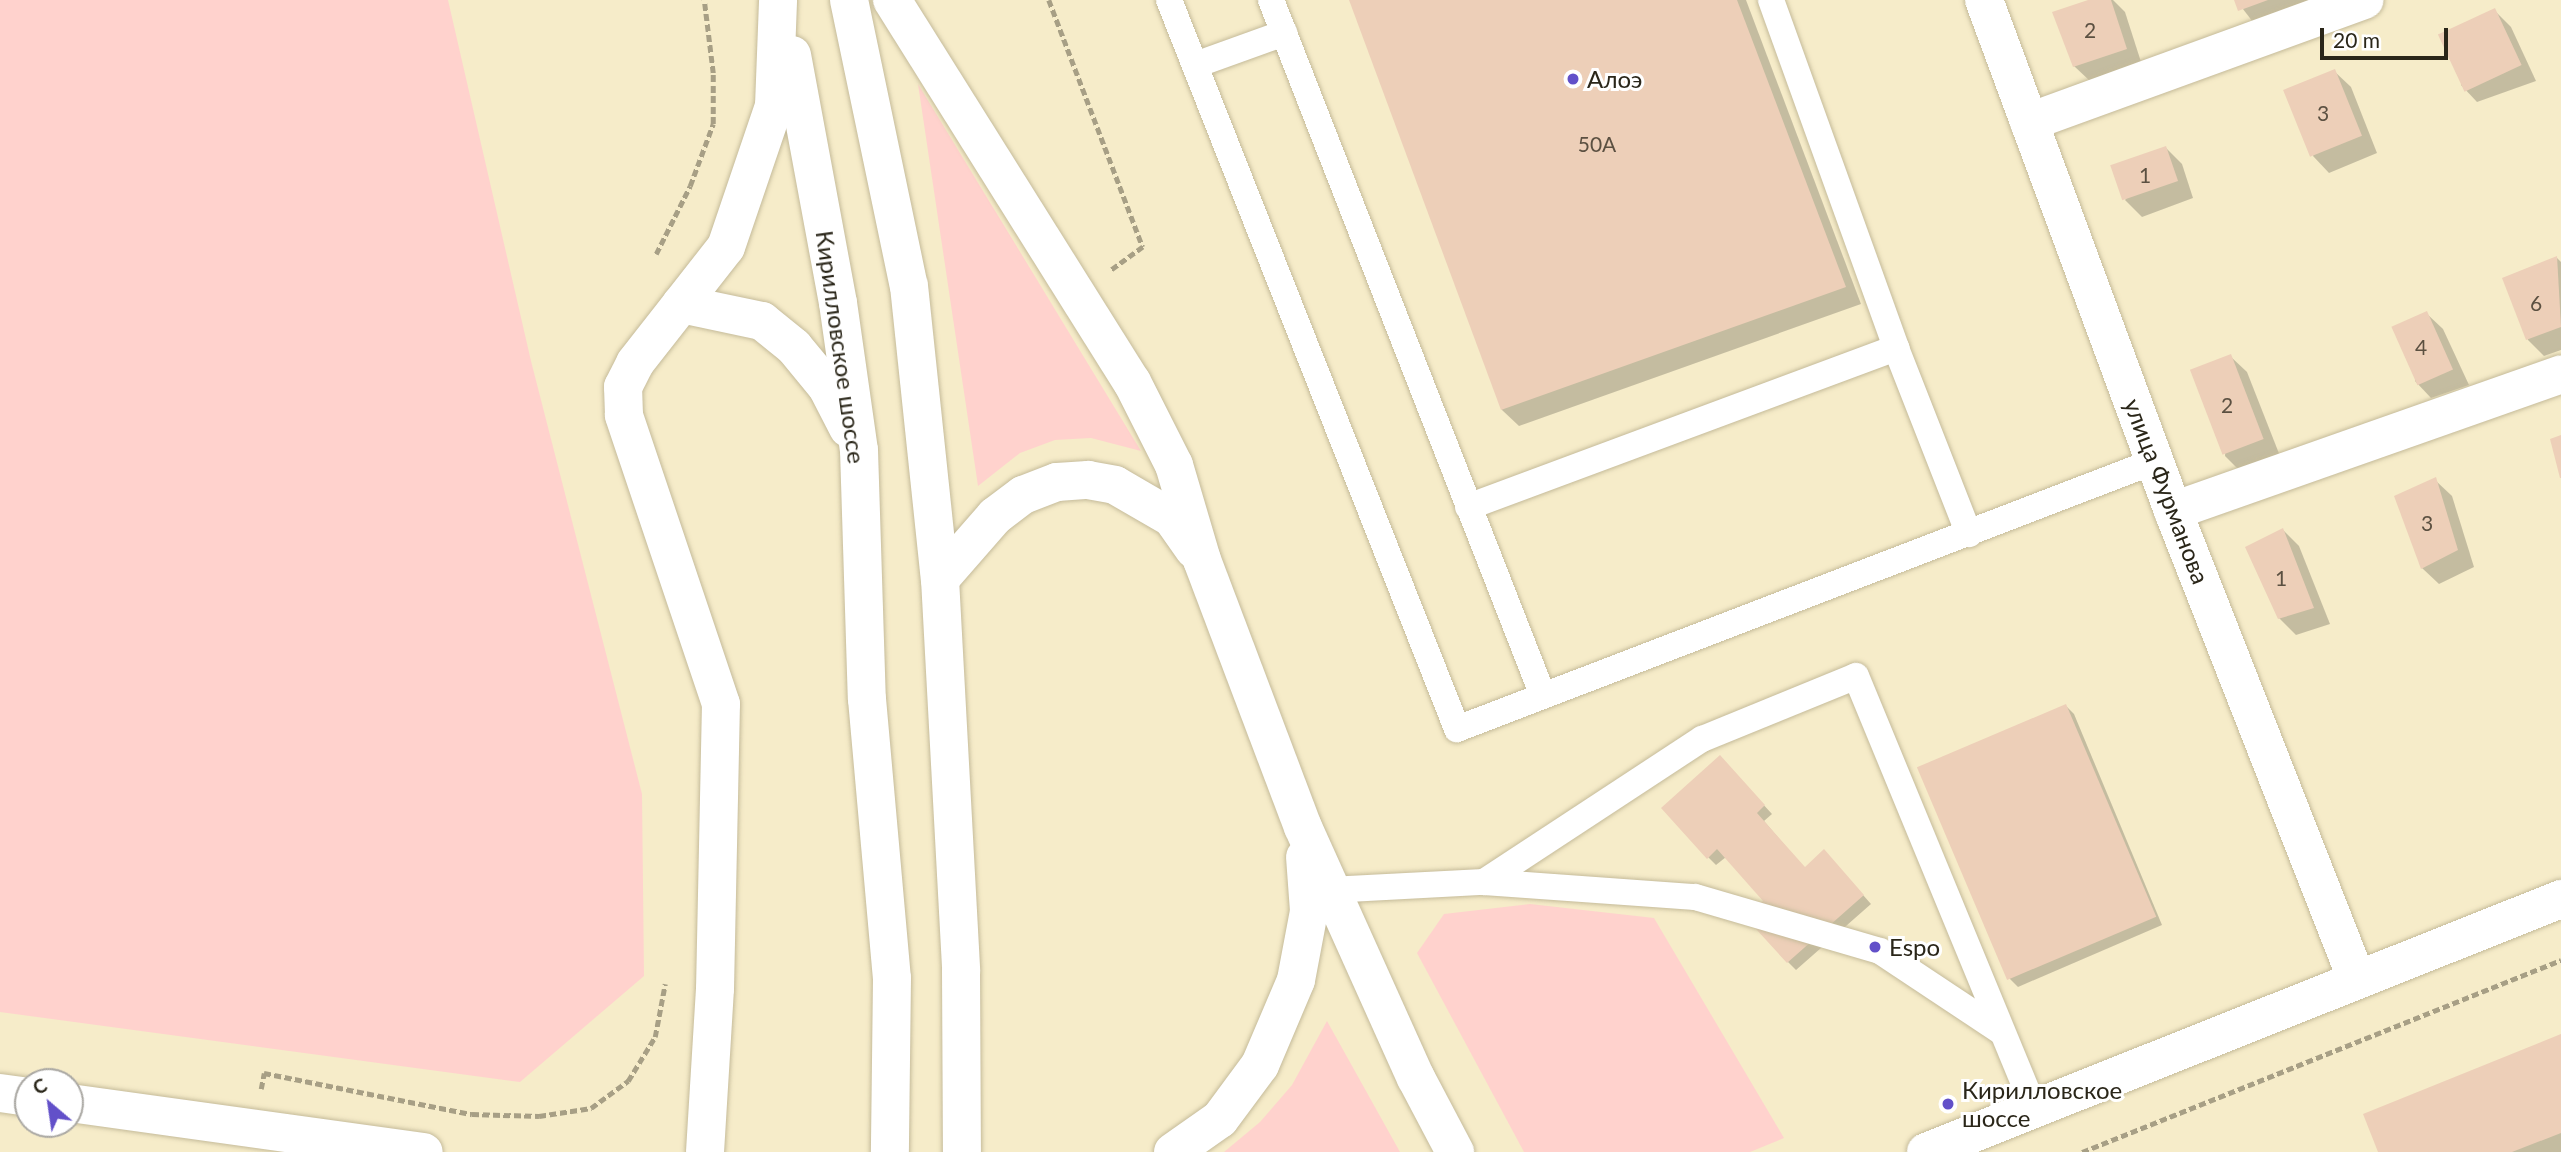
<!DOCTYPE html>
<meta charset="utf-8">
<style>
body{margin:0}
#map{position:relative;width:2561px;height:1152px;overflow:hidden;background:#f6ecc9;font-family:Lato,sans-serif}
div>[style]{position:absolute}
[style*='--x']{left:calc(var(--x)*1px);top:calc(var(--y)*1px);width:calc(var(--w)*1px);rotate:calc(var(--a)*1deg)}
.green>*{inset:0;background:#ffd2cd}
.shadow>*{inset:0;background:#0003}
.building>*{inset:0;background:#edcfb8;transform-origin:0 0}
.path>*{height:4.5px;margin-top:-2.25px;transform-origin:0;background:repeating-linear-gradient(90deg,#a79f85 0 7px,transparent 0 10.5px)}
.roads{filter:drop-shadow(0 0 2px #c5bb9a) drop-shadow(0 0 2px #c5bb9a)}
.service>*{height:26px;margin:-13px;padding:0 13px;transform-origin:13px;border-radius:13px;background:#fff}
.minor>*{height:38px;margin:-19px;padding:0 19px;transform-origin:19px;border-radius:19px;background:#fff}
.tertiary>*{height:38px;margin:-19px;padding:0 19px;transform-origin:19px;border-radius:19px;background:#fff}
.primary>*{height:38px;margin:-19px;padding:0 19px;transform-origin:19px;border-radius:19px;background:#fff}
.dots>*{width:19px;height:19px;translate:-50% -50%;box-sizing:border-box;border:4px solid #fff;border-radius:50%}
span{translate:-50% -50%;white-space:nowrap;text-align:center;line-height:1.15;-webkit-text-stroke:6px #fff;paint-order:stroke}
.number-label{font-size:21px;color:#5b5041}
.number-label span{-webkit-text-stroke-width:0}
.poi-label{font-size:24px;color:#2a2619}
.left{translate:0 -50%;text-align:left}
.street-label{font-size:24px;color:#2a2619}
.north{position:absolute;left:14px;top:1068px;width:70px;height:70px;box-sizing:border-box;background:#fff;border:2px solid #aaa8a3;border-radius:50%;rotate:331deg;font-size:19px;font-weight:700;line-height:28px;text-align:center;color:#2a2619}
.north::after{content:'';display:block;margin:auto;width:24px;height:32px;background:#6250c9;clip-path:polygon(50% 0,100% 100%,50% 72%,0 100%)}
.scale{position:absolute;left:2320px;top:28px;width:128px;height:32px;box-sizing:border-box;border:4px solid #2a2619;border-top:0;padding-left:9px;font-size:21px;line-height:24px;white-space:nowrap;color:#2a2619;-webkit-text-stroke:5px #fff;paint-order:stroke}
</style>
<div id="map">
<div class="green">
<i style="clip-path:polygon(0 0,448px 0,531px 361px,642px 794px,644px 976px,520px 1082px,0 1012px)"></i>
<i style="clip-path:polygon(918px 84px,1141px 451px,1091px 438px,1055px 440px,1020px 453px,978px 486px)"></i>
<i style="clip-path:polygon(1530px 904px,1654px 918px,1784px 1138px,1750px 1152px,1524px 1152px,1417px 953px,1444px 914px)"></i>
<i style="clip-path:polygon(1327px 1021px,1400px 1152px,1224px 1152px,1260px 1122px,1292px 1085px)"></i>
</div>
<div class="shadow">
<i style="clip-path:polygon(1351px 0,1746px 0,1861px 304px,1519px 426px,1502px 410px)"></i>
<i style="clip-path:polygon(2094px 0,2113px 0,2125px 12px,2142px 65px,2091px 82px,2074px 66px)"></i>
<i style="clip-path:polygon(2236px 0,2311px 0,2256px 26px)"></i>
<i style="clip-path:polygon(2495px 11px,2511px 27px,2536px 81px,2477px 102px,2461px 85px)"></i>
<i style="clip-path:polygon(2334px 71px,2351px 87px,2377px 153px,2329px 173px,2313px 156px)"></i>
<i style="clip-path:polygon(2166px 148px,2182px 164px,2193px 198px,2142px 217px,2125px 200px)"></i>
<i style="clip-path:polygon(2557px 258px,2561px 262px,2561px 350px,2544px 356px,2528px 340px,2504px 279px)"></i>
<i style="clip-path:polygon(2426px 313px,2443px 329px,2469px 385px,2431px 398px,2415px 381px)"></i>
<i style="clip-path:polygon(2230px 356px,2247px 372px,2280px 456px,2241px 472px,2225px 456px)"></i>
<i style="clip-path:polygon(2435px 480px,2452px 496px,2474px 567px,2439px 584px,2422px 568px)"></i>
<i style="clip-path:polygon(2283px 530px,2299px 546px,2330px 624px,2296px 635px,2279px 618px)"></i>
<i style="clip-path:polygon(2066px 706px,2074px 714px,2162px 925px,2018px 987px,2010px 979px,1920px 770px)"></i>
<i style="clip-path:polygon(1727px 765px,1772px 814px,1764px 821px,1805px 869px,1832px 860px,1871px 904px,1796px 970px,1788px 962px,1765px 901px,1726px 857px,1716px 865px,1708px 857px)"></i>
<i style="clip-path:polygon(2561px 1036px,2561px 1152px,2380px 1152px)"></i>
</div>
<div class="building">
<i style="clip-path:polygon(1349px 0,1737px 0,1846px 287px,1501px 410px)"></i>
<i style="clip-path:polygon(2088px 0,2111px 0,2127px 49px,2073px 67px,2052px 12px)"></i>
<i style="clip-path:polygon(2234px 0,2268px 0,2238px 11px)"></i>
<i style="left:2495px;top:8px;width:63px;height:63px;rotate:65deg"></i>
<i style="left:2335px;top:69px;width:72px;height:56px;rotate:68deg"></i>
<i style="left:2166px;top:146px;width:37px;height:59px;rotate:71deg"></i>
<i style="clip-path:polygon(2557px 256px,2561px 327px,2526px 340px,2502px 278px)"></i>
<i style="left:2427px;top:311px;width:64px;height:39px;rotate:66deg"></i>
<i style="left:2231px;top:354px;width:91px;height:44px;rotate:69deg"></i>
<i style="clip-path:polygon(2561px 435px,2561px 478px,2560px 478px,2550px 439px)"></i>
<i style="clip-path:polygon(2436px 477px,2458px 550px,2421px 569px,2394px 496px)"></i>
<i style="clip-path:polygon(2283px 528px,2314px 608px,2278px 619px,2245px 547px)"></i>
<i style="left:2066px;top:704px;width:231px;height:162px;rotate:67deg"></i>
<i style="clip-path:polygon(1720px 755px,1765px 805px,1757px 813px,1805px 867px,1824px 849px,1864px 895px,1787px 963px,1745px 917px,1763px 901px,1717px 849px,1707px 859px,1661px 808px)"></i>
<i style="clip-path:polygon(2561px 1034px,2561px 1133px,2512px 1152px,2378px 1152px,2363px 1114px)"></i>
</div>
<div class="path">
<i style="--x:1049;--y:0;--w:264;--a:69.2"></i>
<i style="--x:1143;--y:247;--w:39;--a:144"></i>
<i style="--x:656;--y:254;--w:76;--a:-63.4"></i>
<i style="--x:690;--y:186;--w:66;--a:-69.6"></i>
<i style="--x:713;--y:124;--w:51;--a:-90"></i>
<i style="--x:713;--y:73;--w:74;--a:-97"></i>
<i style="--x:261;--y:1089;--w:16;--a:-79"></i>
<i style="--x:264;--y:1073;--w:212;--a:11.2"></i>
<i style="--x:472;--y:1114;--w:67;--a:1.7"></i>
<i style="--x:539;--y:1116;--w:53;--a:-8.7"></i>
<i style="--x:591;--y:1108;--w:46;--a:-36.1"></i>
<i style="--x:628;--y:1081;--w:52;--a:-58.5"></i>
<i style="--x:655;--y:1037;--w:54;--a:-79.3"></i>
<i style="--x:2082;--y:1152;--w:516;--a:-21.84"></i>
</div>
<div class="roads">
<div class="service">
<i style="--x:1169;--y:0;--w:784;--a:68.44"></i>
<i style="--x:1457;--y:729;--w:748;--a:-21"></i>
<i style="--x:1271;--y:0;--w:747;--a:68.65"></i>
<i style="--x:1771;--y:0;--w:370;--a:70.2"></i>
<i style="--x:1896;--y:348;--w:200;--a:68.6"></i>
<i style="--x:1195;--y:65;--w:95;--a:-19.8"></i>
<i style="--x:1468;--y:507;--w:457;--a:-20.4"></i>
<i style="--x:1484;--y:882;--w:261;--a:-33.3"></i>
<i style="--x:1702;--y:739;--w:166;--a:-22.2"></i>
<i style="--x:1856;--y:676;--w:469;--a:67.6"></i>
<i style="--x:1329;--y:890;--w:155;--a:-3"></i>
<i style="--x:1484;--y:882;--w:212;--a:4.1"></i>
<i style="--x:1695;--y:897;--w:193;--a:16.3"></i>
<i style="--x:1880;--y:951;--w:143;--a:33.6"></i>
</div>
<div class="minor">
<i style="--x:1984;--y:0;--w:545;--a:69.7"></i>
<i style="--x:2173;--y:511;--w:504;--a:68.58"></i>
<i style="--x:2029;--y:122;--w:357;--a:-20"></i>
<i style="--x:2173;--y:511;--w:411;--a:-19.4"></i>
</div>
<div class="tertiary">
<i style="--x:1926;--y:1152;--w:684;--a:-21.72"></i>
</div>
<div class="primary">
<i style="--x:849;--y:0;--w:292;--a:78.2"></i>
<i style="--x:909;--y:286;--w:295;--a:84"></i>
<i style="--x:940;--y:579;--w:393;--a:86.9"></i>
<i style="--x:961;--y:971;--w:181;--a:89.7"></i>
<i style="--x:892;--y:0;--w:451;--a:57.9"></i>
<i style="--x:1132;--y:382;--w:93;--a:63.2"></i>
<i style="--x:1174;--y:465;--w:99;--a:73.6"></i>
<i style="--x:1202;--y:560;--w:285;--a:69.3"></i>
<i style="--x:1303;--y:827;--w:275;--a:65.8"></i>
<i style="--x:1416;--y:1078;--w:84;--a:62.2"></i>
<i style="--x:792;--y:55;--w:252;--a:79.5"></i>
<i style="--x:838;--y:303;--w:148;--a:81.9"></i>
<i style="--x:859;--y:450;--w:249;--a:88.2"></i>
<i style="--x:867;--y:699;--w:280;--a:84.9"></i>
<i style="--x:892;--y:978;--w:174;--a:90.7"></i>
<i style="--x:681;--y:304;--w:83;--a:11.9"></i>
<i style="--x:762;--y:321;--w:41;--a:39.1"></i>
<i style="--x:794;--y:347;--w:52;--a:50.5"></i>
<i style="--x:827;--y:387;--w:46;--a:62.9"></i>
<i style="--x:940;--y:579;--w:84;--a:-48.9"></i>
<i style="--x:995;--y:516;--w:35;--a:-37"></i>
<i style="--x:1023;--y:495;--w:36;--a:-21"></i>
<i style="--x:1057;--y:482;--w:31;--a:-4"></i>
<i style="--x:1088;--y:480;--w:27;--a:10"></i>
<i style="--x:1115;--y:485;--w:66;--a:30.1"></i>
<i style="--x:1172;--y:518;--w:38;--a:55"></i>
<i style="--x:0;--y:1093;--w:28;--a:8"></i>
<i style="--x:70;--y:1103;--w:357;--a:7.9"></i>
<i style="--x:705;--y:1152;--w:163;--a:-86.5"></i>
<i style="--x:715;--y:989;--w:285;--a:-88.8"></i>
<i style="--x:721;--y:704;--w:305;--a:-108.6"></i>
<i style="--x:624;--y:415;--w:28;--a:-92"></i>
<i style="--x:623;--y:387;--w:27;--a:-63"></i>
<i style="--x:635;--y:363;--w:147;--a:-51.9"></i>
<i style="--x:726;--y:247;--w:149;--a:-71.2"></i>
<i style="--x:774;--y:106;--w:106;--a:-87.8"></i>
<i style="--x:1173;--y:1152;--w:57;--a:-35.1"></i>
<i style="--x:1220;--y:1119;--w:67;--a:-53.5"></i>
<i style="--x:1260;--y:1065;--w:92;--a:-67"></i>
<i style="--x:1296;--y:980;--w:70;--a:-79.3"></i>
<i style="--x:1309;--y:911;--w:54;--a:-94.2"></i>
</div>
</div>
<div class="dots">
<i style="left:1573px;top:79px;background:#6250c9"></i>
<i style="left:1875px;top:947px;background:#6250c9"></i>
<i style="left:1948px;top:1104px;background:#6250c9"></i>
</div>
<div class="number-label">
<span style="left:2090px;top:30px">2</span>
<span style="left:2323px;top:113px">3</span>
<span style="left:1597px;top:144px">50А</span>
<span style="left:2145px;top:175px">1</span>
<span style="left:2536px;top:303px">6</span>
<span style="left:2421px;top:347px">4</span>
<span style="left:2227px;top:405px">2</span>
<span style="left:2427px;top:523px">3</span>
<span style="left:2281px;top:578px">1</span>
</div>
<div class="poi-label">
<span class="left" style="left:1587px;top:79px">Алоэ</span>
<span class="left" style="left:1889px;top:947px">Espo</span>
<span class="left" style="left:1962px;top:1104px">Кирилловское<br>шоссе</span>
</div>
<div class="street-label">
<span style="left:841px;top:347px;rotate:82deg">Кирилловское шоссе</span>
<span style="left:2167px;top:491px;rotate:69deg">улица Фурманова</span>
</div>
<div class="north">С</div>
<div class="scale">20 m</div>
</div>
